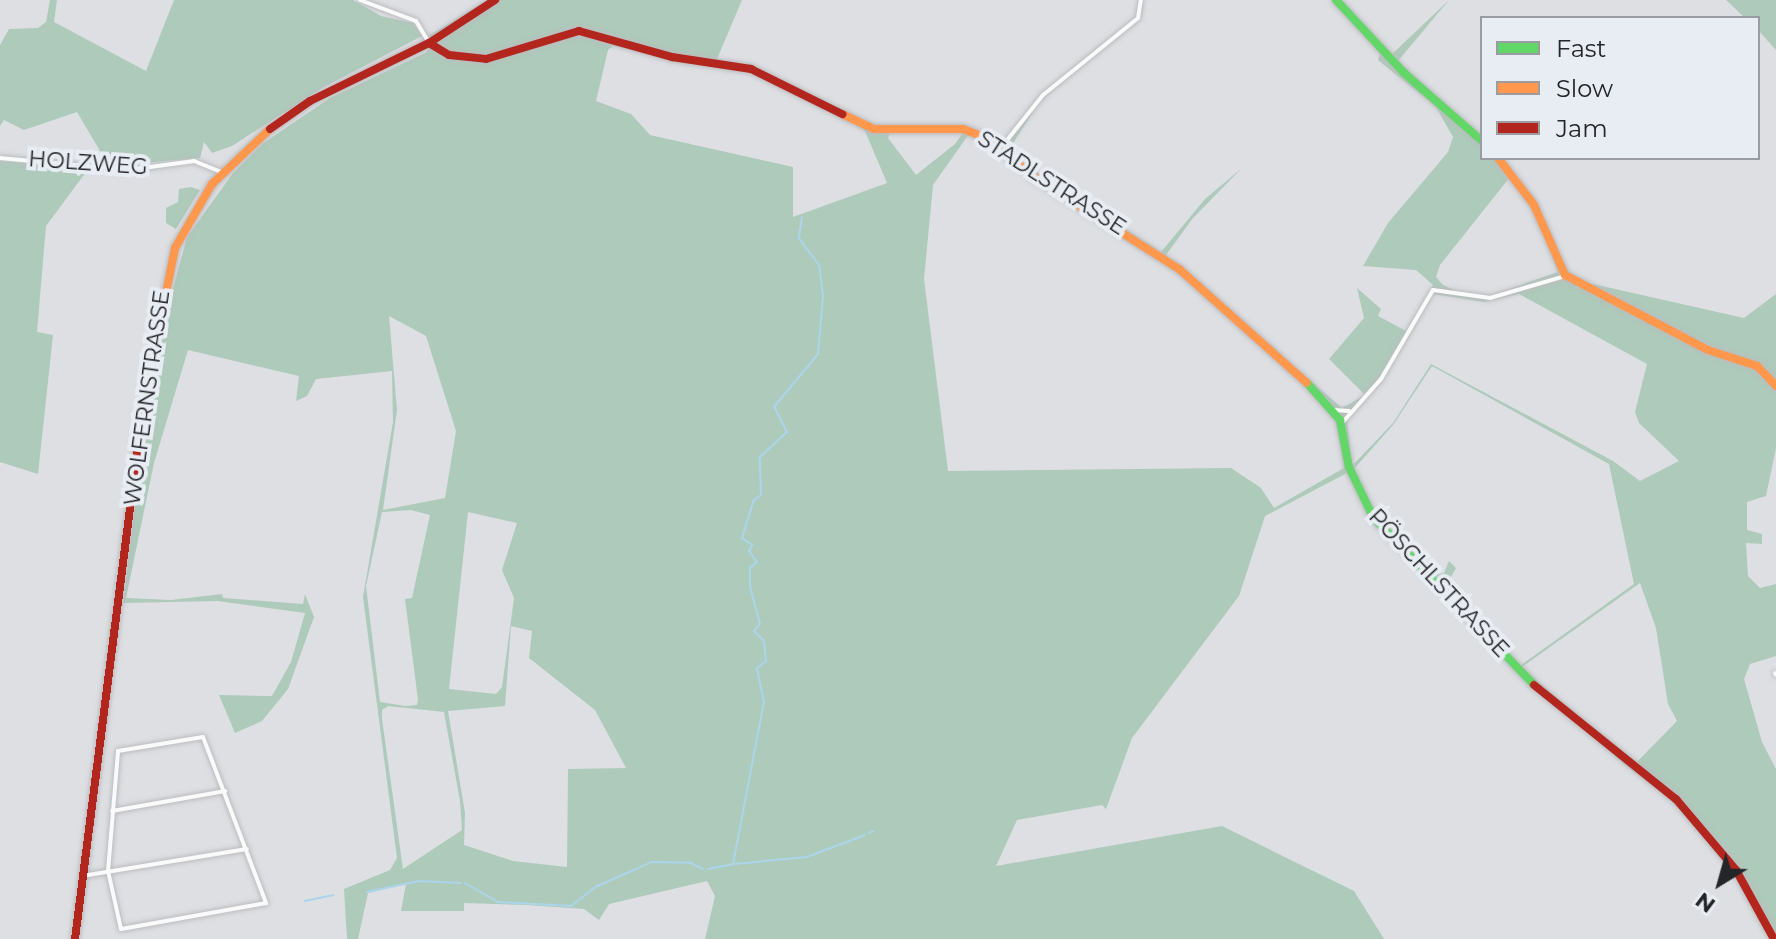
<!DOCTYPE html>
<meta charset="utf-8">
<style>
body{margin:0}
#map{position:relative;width:1776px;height:939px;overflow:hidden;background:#dedfe3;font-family:Montserrat,sans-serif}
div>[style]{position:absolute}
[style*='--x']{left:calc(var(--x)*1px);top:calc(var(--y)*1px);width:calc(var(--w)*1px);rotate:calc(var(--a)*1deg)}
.green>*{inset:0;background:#aecabb}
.stream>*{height:2px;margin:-1px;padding:0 1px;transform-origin:1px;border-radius:1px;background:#aad5eb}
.roads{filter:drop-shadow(0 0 2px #bbbcbf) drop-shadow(0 0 2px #bbbcbf)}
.street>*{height:4px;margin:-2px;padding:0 2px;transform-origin:2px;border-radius:2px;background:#fafafb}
.fast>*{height:8px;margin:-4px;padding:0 4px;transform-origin:4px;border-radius:4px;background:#63d668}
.slow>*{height:8px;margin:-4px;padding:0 4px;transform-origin:4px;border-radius:4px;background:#ff974d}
.jam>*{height:8px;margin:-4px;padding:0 4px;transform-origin:4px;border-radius:4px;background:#b3261e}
span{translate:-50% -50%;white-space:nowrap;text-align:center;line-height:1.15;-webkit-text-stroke:8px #e8ecf3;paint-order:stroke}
.street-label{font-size:22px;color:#242528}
.legend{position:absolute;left:1480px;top:16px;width:280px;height:144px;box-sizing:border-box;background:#e8ecf3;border:2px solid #9a9ca2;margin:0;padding:10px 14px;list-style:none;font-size:24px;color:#242528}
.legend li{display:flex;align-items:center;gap:16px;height:40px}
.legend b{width:40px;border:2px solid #9a9ca2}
.north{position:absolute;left:1680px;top:843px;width:80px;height:80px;-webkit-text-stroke:6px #e8ecf3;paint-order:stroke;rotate:217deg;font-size:22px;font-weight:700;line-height:32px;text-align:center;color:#242528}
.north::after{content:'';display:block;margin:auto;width:28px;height:36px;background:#242528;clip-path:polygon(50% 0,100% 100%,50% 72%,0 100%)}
</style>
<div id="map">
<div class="green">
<i style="clip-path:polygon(50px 0,57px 0,54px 22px,146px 71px,174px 0,353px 0,381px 16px,413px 23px,422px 36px,324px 87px,232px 146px,212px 153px,204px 142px,200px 158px,109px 166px,77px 112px,24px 130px,4px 120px,0 126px,0 45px,9px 29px,38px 28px,46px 22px)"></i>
<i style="clip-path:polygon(evenodd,487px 0,742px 0,717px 59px,765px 72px,863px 122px,891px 129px,888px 138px,916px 175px,955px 144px,967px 127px,998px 142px,1010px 135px,1036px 100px,1102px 43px,1038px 104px,1007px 153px,1161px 252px,1205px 199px,1242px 168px,1193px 218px,1166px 255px,1342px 408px,1365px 395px,1329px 359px,1364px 318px,1357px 288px,1381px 309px,1378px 316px,1408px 332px,1433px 285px,1416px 270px,1363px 266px,1388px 223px,1448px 152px,1453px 137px,1436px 107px,1378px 60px,1380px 53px,1333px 0,1340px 0,1390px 56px,1449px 0,1398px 61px,1482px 138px,1482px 158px,1501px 158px,1520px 180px,1566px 271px,1584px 282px,1744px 318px,1776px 294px,1776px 448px,1766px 496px,1747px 502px,1747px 530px,1762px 534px,1762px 544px,1746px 543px,1748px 576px,1760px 588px,1776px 584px,1776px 656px,1750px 664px,1744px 679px,1762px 742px,1776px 769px,1776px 939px,1743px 886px,1681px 807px,1626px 766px,1485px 640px,1373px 521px,1347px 473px,1265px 516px,1239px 596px,1132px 738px,1106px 809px,1102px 805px,1017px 820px,996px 866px,1222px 826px,1354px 891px,1384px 939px,705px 939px,715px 896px,707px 881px,609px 904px,599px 920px,584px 909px,527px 905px,464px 903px,464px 911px,401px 911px,406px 884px,368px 893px,358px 939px,347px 939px,344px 889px,390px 870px,397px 858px,363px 597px,393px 422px,392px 371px,316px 379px,307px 396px,296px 401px,299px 376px,188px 350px,154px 463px,126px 598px,171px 600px,222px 594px,223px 598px,303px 604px,305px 594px,314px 617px,288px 689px,262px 721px,235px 733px,219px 695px,272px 696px,291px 662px,305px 613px,218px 601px,123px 603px,152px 366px,187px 237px,233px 173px,262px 144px,330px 98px,427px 52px,430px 35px,487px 0,613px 46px,753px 72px,854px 122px,865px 131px,887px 183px,793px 217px,793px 167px,650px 135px,631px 114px,596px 101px,608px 50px,613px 46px,487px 0,969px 134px,1177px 271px,1292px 371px,1334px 414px,1344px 468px,1274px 508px,1261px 488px,1231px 468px,948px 471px,924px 279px,933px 185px,969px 134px,487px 0,1510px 177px,1537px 218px,1558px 272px,1489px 296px,1466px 295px,1443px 285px,1436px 277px,1440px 265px,1510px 177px,487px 0,1433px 294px,1484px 302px,1519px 294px,1647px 364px,1635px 412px,1639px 423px,1679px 461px,1640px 481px,1613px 461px,1431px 364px,1393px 423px,1352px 466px,1347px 419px,1381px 383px,1433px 294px,487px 0,389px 316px,426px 336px,456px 431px,445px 498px,383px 510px,397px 410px,389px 316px,487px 0,1432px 366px,1609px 464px,1634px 584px,1520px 666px,1446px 586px,1456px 568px,1449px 561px,1444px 573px,1434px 575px,1376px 517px,1356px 481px,1353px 470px,1393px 425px,1432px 366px,487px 0,411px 510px,430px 515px,412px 598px,405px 599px,418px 700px,417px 705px,405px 706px,380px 702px,366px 586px,382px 512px,411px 510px,487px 0,468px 512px,517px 523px,502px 570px,514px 598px,502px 687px,496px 694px,449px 689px,468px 512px,487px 0,1640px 583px,1656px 628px,1668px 704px,1677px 721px,1634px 765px,1522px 667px,1640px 583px,487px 0,511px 626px,532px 631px,529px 658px,595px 710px,626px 768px,568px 769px,567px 867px,513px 861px,464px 845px,465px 813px,448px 711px,505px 706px,511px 626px,487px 0,388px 706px,444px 712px,460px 801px,462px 830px,403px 869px,382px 719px,382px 710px,388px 706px)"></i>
<i style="clip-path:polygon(1726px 0,1776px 0,1776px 50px,1758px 30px,1758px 18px,1745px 18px)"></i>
<i style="clip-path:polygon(0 161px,89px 168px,46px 226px,37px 332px,53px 335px,38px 474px,0 462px)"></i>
<i style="clip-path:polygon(191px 187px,200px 190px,176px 229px,166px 223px,166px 208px,178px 202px,179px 189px)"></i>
</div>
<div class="stream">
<i style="--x:869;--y:833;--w:5;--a:-22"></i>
<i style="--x:735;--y:864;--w:72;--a:-5.6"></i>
<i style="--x:807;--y:857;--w:62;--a:-20.8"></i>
<i style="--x:708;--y:869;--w:25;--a:-11"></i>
<i style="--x:733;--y:864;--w:165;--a:-79.2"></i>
<i style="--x:764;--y:702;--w:35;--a:-102"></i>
<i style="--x:757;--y:668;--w:11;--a:-38"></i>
<i style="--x:766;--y:661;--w:20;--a:-96"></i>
<i style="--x:764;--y:641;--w:14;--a:-135"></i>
<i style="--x:754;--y:631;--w:9;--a:-49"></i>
<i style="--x:760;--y:624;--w:38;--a:-105"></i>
<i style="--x:750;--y:587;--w:19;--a:-90"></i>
<i style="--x:750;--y:568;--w:9;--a:-41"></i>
<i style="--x:757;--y:562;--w:14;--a:-126"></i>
<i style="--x:749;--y:551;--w:7;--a:-63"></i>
<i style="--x:752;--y:545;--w:12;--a:-145"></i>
<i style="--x:742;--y:538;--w:39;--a:-73"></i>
<i style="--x:753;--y:501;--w:10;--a:-37"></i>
<i style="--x:761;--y:495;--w:38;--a:-92"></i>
<i style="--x:760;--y:457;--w:37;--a:-43"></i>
<i style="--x:787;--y:432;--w:28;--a:-117"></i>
<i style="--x:774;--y:407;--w:69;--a:-50.3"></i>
<i style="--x:818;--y:354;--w:58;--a:-85.1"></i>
<i style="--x:823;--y:296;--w:31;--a:-97"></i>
<i style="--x:819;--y:265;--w:34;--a:-127"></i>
<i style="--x:799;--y:238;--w:21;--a:-82"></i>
<i style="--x:465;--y:883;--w:38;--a:30"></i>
<i style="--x:498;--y:902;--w:73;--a:3.1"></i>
<i style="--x:571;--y:906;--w:31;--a:-38"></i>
<i style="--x:595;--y:887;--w:62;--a:-23.7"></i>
<i style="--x:652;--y:862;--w:39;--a:1"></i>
<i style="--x:691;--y:863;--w:13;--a:27"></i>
<i style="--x:367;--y:892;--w:53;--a:-11.9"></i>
<i style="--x:419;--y:881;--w:42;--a:2.7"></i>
<i style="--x:305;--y:901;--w:29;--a:-12"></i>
</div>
<div class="roads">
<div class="street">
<i style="--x:360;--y:0;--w:60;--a:20.6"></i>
<i style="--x:416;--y:21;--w:26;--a:59"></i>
<i style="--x:1000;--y:149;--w:69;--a:-51.5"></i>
<i style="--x:1043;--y:95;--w:122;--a:-39"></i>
<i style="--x:1138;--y:18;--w:18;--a:-81"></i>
<i style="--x:0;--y:158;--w:129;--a:5.4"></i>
<i style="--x:128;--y:170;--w:67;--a:-7.8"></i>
<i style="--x:194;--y:161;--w:29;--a:22"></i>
<i style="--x:1334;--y:410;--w:15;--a:4"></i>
<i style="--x:1342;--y:423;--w:59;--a:-48.4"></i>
<i style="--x:1381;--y:379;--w:103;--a:-59.7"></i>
<i style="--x:1433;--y:290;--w:58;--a:8"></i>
<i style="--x:1490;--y:298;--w:78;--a:-16.3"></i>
<i style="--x:1775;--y:673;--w:2;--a:63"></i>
<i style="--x:203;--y:737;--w:178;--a:69.2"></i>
<i style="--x:266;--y:903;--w:147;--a:169.8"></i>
<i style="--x:121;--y:929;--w:59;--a:-102.6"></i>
<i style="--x:108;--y:871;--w:120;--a:-85.2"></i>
<i style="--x:118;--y:751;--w:86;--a:-9.4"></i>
<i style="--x:112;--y:811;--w:115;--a:-10"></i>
<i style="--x:82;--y:876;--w:167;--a:-9.3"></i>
</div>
<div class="fast">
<i style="--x:1336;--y:0;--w:100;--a:47"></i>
<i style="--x:1404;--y:73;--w:103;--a:41.1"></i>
<i style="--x:1307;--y:383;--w:50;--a:48.3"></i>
<i style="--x:1340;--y:420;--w:48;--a:79.2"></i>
<i style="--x:1349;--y:467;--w:55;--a:64.4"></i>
<i style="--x:1373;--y:517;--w:233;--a:46.2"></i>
</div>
<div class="slow">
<i style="--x:842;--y:114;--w:35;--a:25"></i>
<i style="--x:874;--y:129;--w:89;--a:0"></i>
<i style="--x:963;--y:129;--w:26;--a:21"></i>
<i style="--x:987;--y:138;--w:61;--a:39.7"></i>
<i style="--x:1034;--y:177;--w:172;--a:32.4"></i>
<i style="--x:1179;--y:269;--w:171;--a:41.7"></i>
<i style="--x:1498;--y:158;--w:59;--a:52.5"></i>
<i style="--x:1534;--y:205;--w:77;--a:66.1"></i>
<i style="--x:1565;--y:275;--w:161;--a:27.7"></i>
<i style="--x:1708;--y:350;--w:52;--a:18.1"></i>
<i style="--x:1757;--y:366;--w:28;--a:46"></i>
<i style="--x:143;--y:407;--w:162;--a:-78.6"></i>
<i style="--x:175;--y:248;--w:74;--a:-60"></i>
<i style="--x:212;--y:184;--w:80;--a:-43.5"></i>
</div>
<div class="jam">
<i style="--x:429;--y:43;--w:23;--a:31"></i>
<i style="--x:449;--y:55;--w:37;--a:6"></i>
<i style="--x:486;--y:59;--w:97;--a:-16.8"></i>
<i style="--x:579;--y:31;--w:97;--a:15.6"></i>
<i style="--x:672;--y:57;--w:80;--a:8.6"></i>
<i style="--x:751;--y:69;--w:102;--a:26.3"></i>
<i style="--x:270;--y:129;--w:49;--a:-35"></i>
<i style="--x:310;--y:101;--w:132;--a:-26"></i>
<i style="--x:429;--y:43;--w:79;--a:-33.1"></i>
<i style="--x:1534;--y:685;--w:182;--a:38.8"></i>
<i style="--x:1676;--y:799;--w:93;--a:49.8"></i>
<i style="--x:1736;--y:870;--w:79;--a:61.2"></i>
<i style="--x:75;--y:939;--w:536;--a:-82.72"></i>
</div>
</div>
<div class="street-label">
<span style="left:88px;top:163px;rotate:4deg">HOLZWEG</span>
<span style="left:1052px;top:183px;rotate:33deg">STADLSTRASSE</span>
<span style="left:147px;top:398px;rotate:-82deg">WOLFERNSTRASSE</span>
<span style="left:1439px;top:583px;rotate:47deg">PÖSCHLSTRASSE</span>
</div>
<ul class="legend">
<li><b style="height:10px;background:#63d668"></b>Fast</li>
<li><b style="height:10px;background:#ff974d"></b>Slow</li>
<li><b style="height:10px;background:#b3261e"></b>Jam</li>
</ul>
<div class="north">N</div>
</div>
